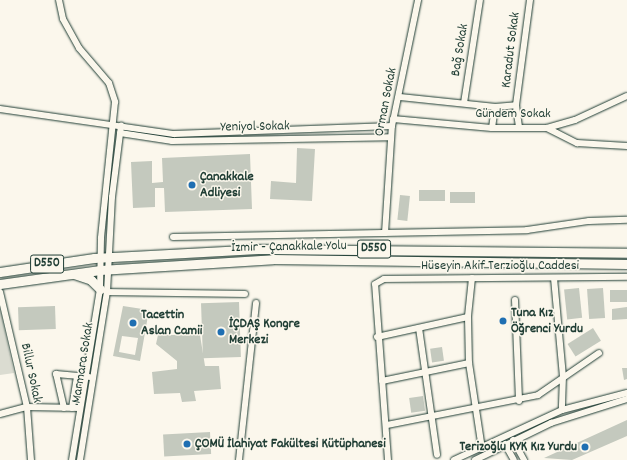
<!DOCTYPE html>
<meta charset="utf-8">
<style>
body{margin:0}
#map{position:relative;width:627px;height:460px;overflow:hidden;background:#fbf7ec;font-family:Dekko,sans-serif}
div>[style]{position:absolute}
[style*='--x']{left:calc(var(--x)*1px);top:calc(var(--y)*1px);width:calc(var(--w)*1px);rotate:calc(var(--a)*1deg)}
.green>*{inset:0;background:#dbdcd1}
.building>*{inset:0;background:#c4c9be;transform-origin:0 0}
.roads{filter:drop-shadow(0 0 1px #1f3d34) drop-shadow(0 0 1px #1f3d34)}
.minor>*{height:6px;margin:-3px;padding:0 3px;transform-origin:3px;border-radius:3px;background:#fbf7ec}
.highway>*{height:9px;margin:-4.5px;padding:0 4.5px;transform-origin:4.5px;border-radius:4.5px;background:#fbf7ec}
.dots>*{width:11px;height:11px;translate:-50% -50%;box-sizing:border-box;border:2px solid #fbf7ec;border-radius:50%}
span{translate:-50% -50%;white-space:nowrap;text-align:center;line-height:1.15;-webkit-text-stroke:3px #fbf7ec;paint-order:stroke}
.shield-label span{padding:1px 3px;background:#fbf7ec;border:1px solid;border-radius:3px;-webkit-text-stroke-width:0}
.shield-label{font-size:13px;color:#1f3d34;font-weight:700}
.street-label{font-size:14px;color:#1f3d34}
.poi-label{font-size:14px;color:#1f3d34;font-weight:700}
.left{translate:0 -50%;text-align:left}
.right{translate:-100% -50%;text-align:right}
</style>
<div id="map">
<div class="green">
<i style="clip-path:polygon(0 308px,14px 373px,0 375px)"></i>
</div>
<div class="building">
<i style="clip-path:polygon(297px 148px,315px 149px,312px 201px,270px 199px,271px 181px,296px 183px)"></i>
<i style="clip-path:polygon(250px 154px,252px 209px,165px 212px,164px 188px,155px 188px,155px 207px,133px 208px,131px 162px,152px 161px,152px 183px,163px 182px,162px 158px)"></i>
<i style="left:419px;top:190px;width:26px;height:11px"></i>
<i style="left:450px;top:192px;width:25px;height:11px"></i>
<i style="left:400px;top:195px;width:10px;height:25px;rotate:6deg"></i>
<i style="left:579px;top:288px;width:30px;height:15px;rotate:84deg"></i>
<i style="left:603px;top:288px;width:30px;height:16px;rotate:86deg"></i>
<i style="left:627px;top:290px;width:12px;height:17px;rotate:90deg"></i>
<i style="left:239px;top:302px;width:55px;height:38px;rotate:88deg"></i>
<i style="left:55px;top:306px;width:23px;height:37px;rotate:88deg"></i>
<i style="clip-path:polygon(evenodd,123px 306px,149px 310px,140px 361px,113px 356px,123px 306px,122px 336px,138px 338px,135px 355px,119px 352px,122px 336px)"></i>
<i style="clip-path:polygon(627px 307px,627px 319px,612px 320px,612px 309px)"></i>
<i style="left:593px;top:328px;width:15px;height:30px;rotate:58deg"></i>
<i style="clip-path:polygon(158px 335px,200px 335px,205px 366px,219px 366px,221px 389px,194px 391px,196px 401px,182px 402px,180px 393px,154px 394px,152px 372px,177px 369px,177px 361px,156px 344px)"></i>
<i style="left:442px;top:347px;width:14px;height:12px;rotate:82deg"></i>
<i style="clip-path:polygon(622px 368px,627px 368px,627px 379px,624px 380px)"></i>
<i style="left:423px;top:396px;width:15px;height:14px;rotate:82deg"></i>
<i style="clip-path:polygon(627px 420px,627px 436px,572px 460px,544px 458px)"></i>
<i style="left:210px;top:432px;width:22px;height:47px;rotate:87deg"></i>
</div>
<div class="roads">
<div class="minor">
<i style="--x:59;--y:0;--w:19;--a:78"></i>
<i style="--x:63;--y:19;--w:33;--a:61"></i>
<i style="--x:79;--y:48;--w:46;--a:49.4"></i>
<i style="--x:109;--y:83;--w:20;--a:72"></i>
<i style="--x:115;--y:102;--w:137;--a:95.9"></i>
<i style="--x:101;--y:238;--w:51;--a:91.1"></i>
<i style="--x:100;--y:289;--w:173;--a:99.3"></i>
<i style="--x:400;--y:97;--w:96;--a:6"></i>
<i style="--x:495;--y:107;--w:21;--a:-5"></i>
<i style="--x:464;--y:103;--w:104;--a:-81.2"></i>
<i style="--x:0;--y:109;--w:176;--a:8.2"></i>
<i style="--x:174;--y:134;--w:218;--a:-2.1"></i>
<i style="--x:393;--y:119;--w:99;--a:5.2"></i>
<i style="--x:492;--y:128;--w:55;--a:0"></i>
<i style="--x:547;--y:128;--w:29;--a:-16"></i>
<i style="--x:575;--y:120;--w:57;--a:-24.8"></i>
<i style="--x:519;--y:127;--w:22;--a:-98"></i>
<i style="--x:516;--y:105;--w:106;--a:-82.4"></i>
<i style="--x:492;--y:128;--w:21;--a:-82"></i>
<i style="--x:547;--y:128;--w:34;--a:27"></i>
<i style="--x:577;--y:143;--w:50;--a:3.4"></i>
<i style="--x:120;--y:133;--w:53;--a:8.7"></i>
<i style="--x:172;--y:141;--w:219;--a:-1"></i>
<i style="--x:385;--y:233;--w:107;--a:-86.3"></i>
<i style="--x:392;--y:126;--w:129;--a:-78.3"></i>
<i style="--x:173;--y:237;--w:354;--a:-1.1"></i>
<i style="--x:527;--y:230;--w:63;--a:-8.3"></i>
<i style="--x:589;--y:221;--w:38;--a:-2"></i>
<i style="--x:472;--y:278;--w:39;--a:96"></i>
<i style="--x:468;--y:317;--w:46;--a:88.8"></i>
<i style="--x:469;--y:363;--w:87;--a:81.4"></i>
<i style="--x:554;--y:278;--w:98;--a:84.8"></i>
<i style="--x:563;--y:376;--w:34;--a:92"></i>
<i style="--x:0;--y:292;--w:118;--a:76.8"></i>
<i style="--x:27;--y:407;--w:53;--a:85.7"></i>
<i style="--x:107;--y:292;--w:138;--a:0.8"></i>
<i style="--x:515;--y:300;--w:101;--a:87.7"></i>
<i style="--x:419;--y:328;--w:128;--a:81.9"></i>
<i style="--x:377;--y:337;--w:93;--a:-12.4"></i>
<i style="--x:382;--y:381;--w:89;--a:-11.7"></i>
<i style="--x:64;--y:408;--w:35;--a:-103"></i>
<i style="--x:56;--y:374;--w:33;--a:5"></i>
<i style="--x:72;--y:408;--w:32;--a:-81"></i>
<i style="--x:0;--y:414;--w:28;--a:-15"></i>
<i style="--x:27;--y:407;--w:53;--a:1.1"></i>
<i style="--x:387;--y:425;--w:154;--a:-11.2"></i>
<i style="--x:538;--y:395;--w:74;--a:-34.5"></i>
<i style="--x:513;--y:440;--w:23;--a:61"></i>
<i style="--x:505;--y:444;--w:18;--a:61"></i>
<i style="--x:80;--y:460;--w:170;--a:-80.9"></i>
<i style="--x:107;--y:292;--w:95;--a:-87"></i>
<i style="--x:112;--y:197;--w:72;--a:-82.8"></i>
<i style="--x:239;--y:460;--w:158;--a:-83.8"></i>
<i style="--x:388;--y:460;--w:176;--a:-94.2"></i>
<i style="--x:375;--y:284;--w:10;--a:-29"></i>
<i style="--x:384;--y:279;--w:243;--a:-0.5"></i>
<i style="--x:454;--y:460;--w:119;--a:-24.8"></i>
<i style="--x:562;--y:410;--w:67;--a:-14.7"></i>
<i style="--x:475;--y:460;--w:85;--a:-26"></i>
<i style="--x:551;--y:423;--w:80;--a:-17.5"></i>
</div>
<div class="highway">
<i style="--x:0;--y:272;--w:95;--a:-8.5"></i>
<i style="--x:94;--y:258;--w:164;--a:-3.1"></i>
<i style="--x:258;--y:249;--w:369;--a:0.6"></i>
<i style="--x:74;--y:274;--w:18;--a:19"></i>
<i style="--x:91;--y:280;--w:13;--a:45"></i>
<i style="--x:0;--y:284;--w:101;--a:-8"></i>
<i style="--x:100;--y:270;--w:173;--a:-3.6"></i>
<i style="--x:273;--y:259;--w:354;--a:0.8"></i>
</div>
</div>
<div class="dots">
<i style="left:192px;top:185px;background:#1f6fb2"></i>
<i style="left:503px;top:321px;background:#1f6fb2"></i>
<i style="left:133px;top:323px;background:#1f6fb2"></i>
<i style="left:221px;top:332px;background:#1f6fb2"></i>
<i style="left:187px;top:444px;background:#1f6fb2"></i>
<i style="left:585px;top:447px;background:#1f6fb2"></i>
</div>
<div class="shield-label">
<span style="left:374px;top:249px">D550</span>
<span style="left:47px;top:264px">D550</span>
</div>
<div class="street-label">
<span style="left:460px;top:50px;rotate:-81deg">Bağ Sokak</span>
<span style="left:511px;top:50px;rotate:-83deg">Karadut Sokak</span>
<span style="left:386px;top:102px;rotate:-79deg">Orman Sokak</span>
<span style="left:513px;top:114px">Gündem Sokak</span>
<span style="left:255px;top:127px;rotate:-1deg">Yeniyol Sokak</span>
<span style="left:289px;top:247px;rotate:-1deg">İzmir - Çanakkale Yolu</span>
<span style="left:500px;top:266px">Hüseyin Akif Terzioğlu Caddesi</span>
<span style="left:83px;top:363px;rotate:-81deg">Marmara Sokak</span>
<span style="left:31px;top:373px;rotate:78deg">Billur Sokak</span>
</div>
<div class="poi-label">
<span class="left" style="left:200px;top:185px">Çanakkale<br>Adliyesi</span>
<span class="left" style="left:511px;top:321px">Tuna Kız<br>Öğrenci Yurdu</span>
<span class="left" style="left:141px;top:323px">Tacettin<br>Aslan Camii</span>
<span class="left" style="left:229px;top:332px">İÇDAŞ Kongre<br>Merkezi</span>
<span class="left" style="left:195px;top:444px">ÇOMÜ İlahiyat Fakültesi Kütüphanesi</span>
<span class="right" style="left:577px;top:447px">Terizoğlu KYK Kız Yurdu</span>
</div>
</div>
